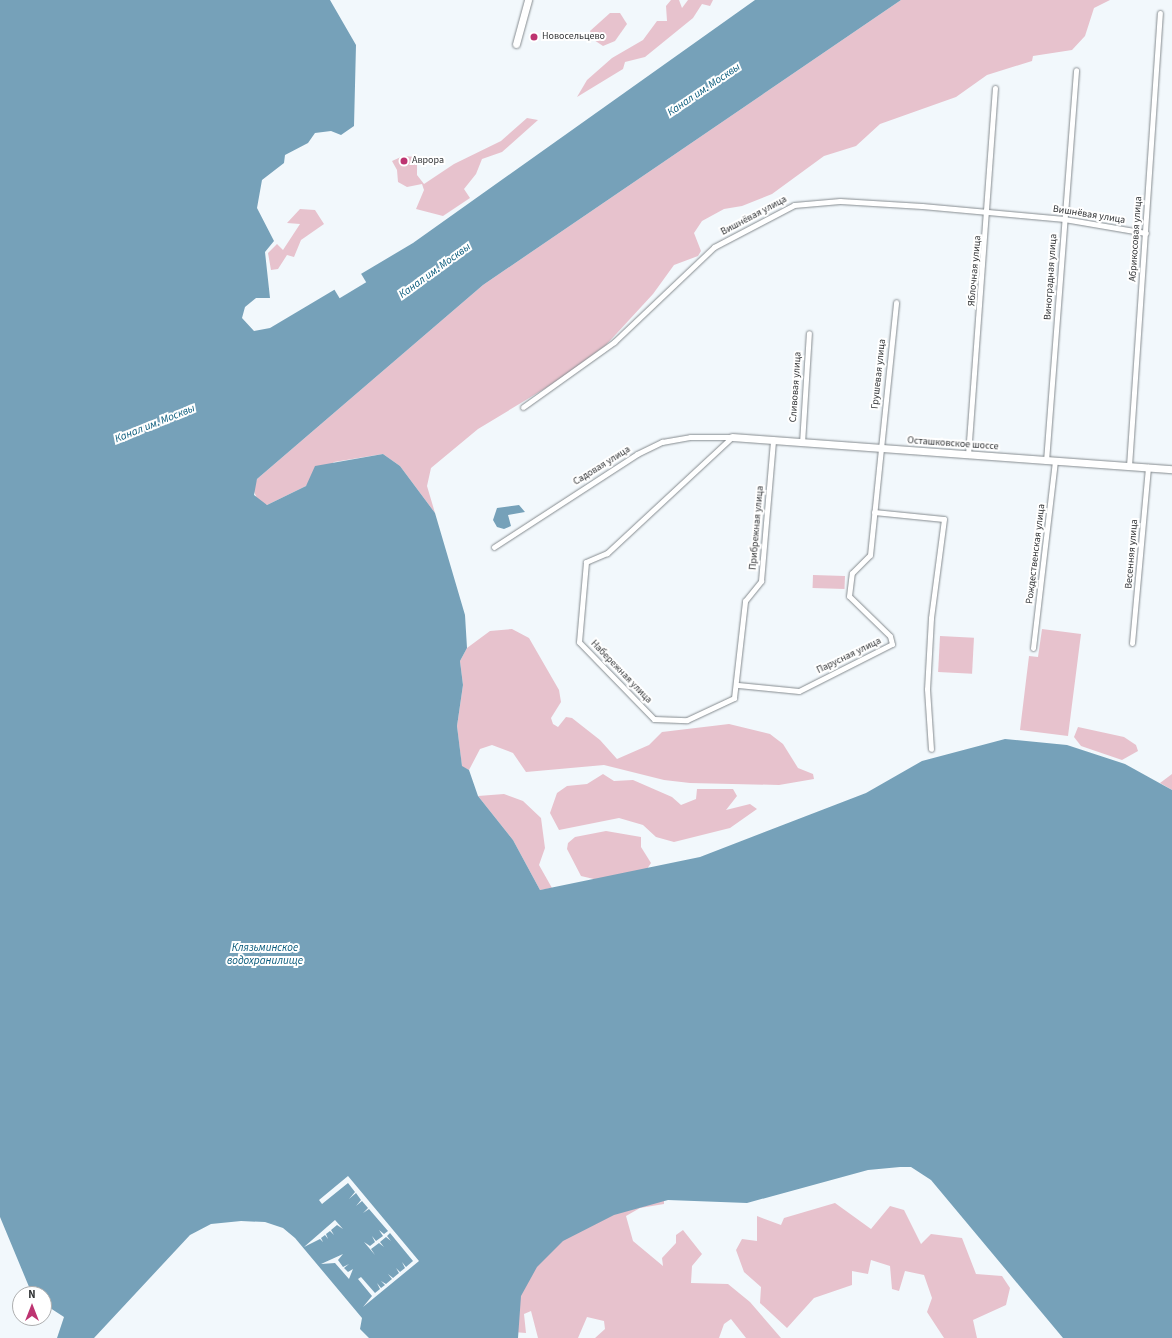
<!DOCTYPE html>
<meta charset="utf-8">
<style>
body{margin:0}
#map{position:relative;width:1172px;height:1338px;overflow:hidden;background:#f2f8fc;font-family:"Source Sans 3",sans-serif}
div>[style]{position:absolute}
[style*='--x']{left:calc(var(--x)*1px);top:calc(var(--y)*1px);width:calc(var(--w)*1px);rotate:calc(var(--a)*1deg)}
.green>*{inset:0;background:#e7c2cd;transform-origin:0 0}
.water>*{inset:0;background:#76a1b9}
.pier>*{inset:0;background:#f2f8fc;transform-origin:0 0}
.roads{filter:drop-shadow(0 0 1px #858b8f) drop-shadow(0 0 1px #858b8f)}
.minor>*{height:5px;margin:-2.5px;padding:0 2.5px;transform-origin:2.5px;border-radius:2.5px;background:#fff}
.tertiary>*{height:7px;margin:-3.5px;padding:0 3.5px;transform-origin:3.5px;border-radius:3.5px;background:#fff}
.dots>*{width:11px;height:11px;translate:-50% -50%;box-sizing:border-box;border:2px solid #fff;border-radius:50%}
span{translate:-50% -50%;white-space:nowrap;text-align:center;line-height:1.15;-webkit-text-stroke:4px #fff;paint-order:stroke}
.poi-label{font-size:10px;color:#333537}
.left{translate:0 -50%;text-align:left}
.street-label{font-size:10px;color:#333537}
.water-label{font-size:11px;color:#0a5b7c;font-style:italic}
.north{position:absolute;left:12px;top:1286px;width:40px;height:40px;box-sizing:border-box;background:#fff;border:1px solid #adaeaf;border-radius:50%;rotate:0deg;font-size:11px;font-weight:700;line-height:16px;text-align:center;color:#333537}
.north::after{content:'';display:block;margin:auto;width:14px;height:18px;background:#bd3471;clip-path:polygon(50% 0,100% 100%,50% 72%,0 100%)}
</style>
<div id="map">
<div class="green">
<i style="clip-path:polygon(671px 0,679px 0,682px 8px,688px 0,713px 0,710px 6px,702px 4px,693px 18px,645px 57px,625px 62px,623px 69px,577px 97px,587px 80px,612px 58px,643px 40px,657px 21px,667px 21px,666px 6px)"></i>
<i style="clip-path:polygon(901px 0,1110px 0,1094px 8px,1085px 36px,1072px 50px,1033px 56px,1032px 61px,987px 75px,956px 97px,880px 124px,856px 146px,824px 156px,772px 194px,742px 206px,724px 209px,702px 221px,694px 233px,701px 251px,698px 256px,674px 265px,653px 294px,606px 345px,559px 380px,478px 429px,431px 468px,427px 486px,435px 513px,400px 466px,383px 454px,334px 462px,306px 486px,267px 505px,258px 501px,253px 489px,257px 479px,483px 285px)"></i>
<i style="clip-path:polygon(610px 13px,620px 13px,627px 24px,615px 41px,603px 46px,594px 40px,590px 31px)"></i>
<i style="clip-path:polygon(527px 118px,538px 120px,502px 152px,482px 159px,476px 174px,464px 189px,470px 198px,443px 216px,416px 209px,424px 190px,422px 184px,407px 187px,398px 182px,397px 170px,392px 161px,403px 156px,417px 157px,417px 175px,424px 184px,454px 164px,501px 141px)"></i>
<i style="clip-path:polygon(300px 209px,315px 210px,324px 224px,301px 240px,294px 257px,287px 255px,278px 269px,271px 270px,268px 253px,277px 244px,283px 250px,300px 224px,287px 223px)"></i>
<i style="left:813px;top:575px;width:32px;height:13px;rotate:2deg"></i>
<i style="clip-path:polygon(512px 629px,529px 638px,559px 690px,561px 702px,551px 718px,553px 724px,558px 727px,566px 717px,572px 718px,600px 740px,617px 759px,649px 745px,662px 732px,729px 724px,770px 734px,783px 744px,798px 768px,813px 774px,814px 779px,779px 785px,690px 783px,664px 780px,604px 765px,526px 772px,513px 753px,492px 745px,480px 749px,469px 770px,462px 767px,457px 726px,463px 685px,460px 661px,467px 648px,490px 631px)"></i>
<i style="clip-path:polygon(1042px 629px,1081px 634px,1068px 736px,1020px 730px,1029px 656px,1038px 657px)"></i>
<i style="left:940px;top:636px;width:34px;height:36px;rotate:3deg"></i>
<i style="clip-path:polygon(1078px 727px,1124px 737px,1136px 745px,1138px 751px,1122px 760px,1081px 746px,1074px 737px)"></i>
<i style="clip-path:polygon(603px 774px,614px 781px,633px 780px,672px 797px,681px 805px,696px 799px,697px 789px,733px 789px,737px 796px,726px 810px,750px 804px,757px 809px,730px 828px,674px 842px,656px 837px,643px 825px,619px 818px,559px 830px,550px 813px,557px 793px,567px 786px,587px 784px)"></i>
<i style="clip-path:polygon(1172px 774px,1172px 790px,1160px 783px)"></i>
<i style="clip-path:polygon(504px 794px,523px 801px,541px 818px,545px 848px,539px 865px,552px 888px,540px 890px,513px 840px,478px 796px)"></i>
<i style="clip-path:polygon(606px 831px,641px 837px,641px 847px,651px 863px,647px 869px,598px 880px,581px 876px,567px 849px,568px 843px,575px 837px)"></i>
<i style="clip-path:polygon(664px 1195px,664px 1204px,640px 1208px,626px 1216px,633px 1241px,663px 1266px,662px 1258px,676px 1243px,676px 1235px,683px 1230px,702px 1254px,692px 1266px,691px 1283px,728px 1284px,750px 1302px,781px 1338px,746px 1338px,731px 1319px,724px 1324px,719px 1338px,595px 1338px,605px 1329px,604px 1321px,587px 1317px,578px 1338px,538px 1338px,531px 1311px,524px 1314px,526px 1333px,513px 1332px,526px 1269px,570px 1226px)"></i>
<i style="clip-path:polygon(835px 1203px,871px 1229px,890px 1206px,904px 1210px,921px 1244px,931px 1234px,962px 1238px,976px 1274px,1002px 1276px,1010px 1288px,1006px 1305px,973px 1320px,977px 1338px,944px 1338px,927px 1312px,932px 1298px,924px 1275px,905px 1271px,899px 1291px,892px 1289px,890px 1266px,871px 1260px,868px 1274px,852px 1271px,852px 1285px,814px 1298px,787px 1328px,760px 1303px,761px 1287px,744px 1272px,736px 1250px,742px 1239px,757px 1241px,757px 1216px,781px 1225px,784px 1218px)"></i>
</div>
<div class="water">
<i style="clip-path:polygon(0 0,330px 0,356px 45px,354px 126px,341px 135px,331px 131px,315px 133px,308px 143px,285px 155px,284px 163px,262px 180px,257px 208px,274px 241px,265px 252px,270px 298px,256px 298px,245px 307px,242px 318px,254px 331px,270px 328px,413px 243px,755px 0,901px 0,483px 285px,257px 479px,254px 495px,267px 505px,306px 486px,315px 466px,383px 454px,400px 466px,435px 513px,465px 615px,467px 648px,460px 661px,463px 685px,457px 726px,462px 766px,469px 770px,478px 796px,513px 840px,540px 890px,700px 857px,866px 793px,922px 761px,1005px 739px,1067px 745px,1125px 764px,1172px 790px,1172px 1338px,1063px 1338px,931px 1180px,911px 1167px,900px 1167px,868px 1170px,747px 1203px,668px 1200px,614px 1215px,563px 1241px,537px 1267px,521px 1296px,518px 1338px,369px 1338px,360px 1329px,362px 1318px,295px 1238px,283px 1228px,265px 1222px,241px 1221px,211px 1224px,190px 1235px,94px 1338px,57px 1338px,64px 1317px,44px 1304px,44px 1294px,32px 1294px,0 1217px)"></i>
<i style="clip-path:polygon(519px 505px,525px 512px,508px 515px,511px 526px,504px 529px,497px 527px,493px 520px,497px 508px)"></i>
</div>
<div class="pier">
<i style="left:360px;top:272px;width:12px;height:31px;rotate:59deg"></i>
<i style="clip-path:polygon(348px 1176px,419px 1261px,363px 1307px,372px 1296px,358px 1279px,361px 1277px,375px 1293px,380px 1289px,377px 1283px,381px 1288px,385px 1285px,381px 1281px,386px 1284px,392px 1279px,388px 1274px,393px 1278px,399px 1273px,396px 1268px,400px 1272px,405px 1268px,402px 1262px,406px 1267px,413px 1261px,390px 1233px,387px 1236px,391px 1241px,386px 1237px,380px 1242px,384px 1247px,379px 1243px,371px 1249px,375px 1255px,364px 1242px,370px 1246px,375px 1242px,372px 1236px,376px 1241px,383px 1236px,379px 1230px,384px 1234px,388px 1231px,369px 1209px,363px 1213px,368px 1208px,362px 1201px,356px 1206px,361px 1200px,356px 1193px,349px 1199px,355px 1192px,348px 1183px,322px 1204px,319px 1200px)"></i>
<i style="clip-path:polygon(335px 1220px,343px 1229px,337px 1225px,331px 1230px,334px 1235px,330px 1231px,326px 1234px,328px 1239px,325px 1235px,321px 1238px,323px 1242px,320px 1239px,304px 1247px)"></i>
<i style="clip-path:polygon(343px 1254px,338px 1260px,343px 1267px,349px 1264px,344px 1268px,348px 1272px,353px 1269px,349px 1279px,335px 1263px,321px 1264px)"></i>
</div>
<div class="roads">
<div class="minor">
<i style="--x:523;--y:407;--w:112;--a:-35.5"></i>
<i style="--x:614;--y:342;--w:138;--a:-43.5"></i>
<i style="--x:714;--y:247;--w:90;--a:-27.7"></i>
<i style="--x:794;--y:205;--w:46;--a:-5"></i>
<i style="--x:840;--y:201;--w:82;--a:3.5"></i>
<i style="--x:922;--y:206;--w:143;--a:5.2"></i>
<i style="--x:1064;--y:219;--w:83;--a:9.7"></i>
<i style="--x:732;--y:437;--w:171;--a:137.1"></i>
<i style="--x:607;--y:553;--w:23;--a:157"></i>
<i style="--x:586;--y:562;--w:80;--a:95"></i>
<i style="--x:579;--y:642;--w:107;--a:45.8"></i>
<i style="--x:654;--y:719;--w:33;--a:2"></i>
<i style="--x:687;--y:720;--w:52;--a:-25.1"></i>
<i style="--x:734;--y:698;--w:98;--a:-83.5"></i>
<i style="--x:745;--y:601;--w:26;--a:-51"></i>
<i style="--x:761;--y:581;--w:142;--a:-85.1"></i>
<i style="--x:802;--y:443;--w:110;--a:-86.4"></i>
<i style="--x:968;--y:455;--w:368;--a:-85.8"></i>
<i style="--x:1046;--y:461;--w:392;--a:-85.6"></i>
<i style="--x:1129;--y:466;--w:454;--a:-86.1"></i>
<i style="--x:874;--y:512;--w:70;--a:5.7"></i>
<i style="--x:944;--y:519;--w:100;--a:97.5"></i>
<i style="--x:931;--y:618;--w:71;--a:93.2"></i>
<i style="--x:927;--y:689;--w:60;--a:86.2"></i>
<i style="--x:494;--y:547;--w:171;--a:-33"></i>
<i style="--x:637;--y:454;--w:28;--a:-26"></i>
<i style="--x:662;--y:442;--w:28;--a:-10"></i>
<i style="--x:690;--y:437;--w:42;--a:0"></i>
<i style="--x:1132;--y:643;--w:177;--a:-84.8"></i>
<i style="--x:1033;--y:648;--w:188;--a:-83.3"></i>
<i style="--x:738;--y:685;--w:61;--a:5.6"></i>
<i style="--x:799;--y:691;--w:104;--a:-26.8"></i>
<i style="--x:892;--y:644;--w:8;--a:-104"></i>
<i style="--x:890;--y:636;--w:57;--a:-135.7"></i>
<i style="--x:849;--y:596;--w:23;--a:-83"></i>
<i style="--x:852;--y:573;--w:25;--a:-45"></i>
<i style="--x:870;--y:555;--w:254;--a:-84.1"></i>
</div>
<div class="tertiary">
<i style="--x:516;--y:44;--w:46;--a:-74.7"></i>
<i style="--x:732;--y:437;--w:441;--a:4.2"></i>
</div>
</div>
<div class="dots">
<i style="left:534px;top:37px;background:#bd3471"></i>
<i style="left:404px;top:161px;background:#bd3471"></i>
</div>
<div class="poi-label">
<span class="left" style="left:542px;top:37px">Новосельцево</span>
<span class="left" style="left:412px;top:161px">Аврора</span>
</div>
<div class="street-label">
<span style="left:1089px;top:215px;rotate:9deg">Вишнёвая улица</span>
<span style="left:754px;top:216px;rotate:-28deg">Вишнёвая улица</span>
<span style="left:1136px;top:239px;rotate:-86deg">Абрикосовая улица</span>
<span style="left:975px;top:271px;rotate:-85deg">Яблочная улица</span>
<span style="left:1051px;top:277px;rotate:-86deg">Виноградная улица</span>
<span style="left:879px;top:374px;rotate:-84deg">Грушевая улица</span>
<span style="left:796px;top:387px;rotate:-86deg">Сливовая улица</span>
<span style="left:953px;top:444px;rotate:4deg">Осташковское шоссе</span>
<span style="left:602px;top:466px;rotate:-32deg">Садовая улица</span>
<span style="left:757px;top:528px;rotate:-85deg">Прибрежная улица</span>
<span style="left:1036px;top:554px;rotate:-83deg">Рождественская улица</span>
<span style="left:1132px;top:554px;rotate:-85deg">Весенняя улица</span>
<span style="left:849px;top:656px;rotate:-26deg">Парусная улица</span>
<span style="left:621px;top:672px;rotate:46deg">Набережная улица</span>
</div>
<div class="water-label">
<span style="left:704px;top:90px;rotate:-34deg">Канал им. Москвы</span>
<span style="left:435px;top:271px;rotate:-36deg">Канал им. Москвы</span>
<span style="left:155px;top:424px;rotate:-22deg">Канал им. Москвы</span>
<span style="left:265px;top:955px">Клязьминское<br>водохранилище</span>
</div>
<div class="north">N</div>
</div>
